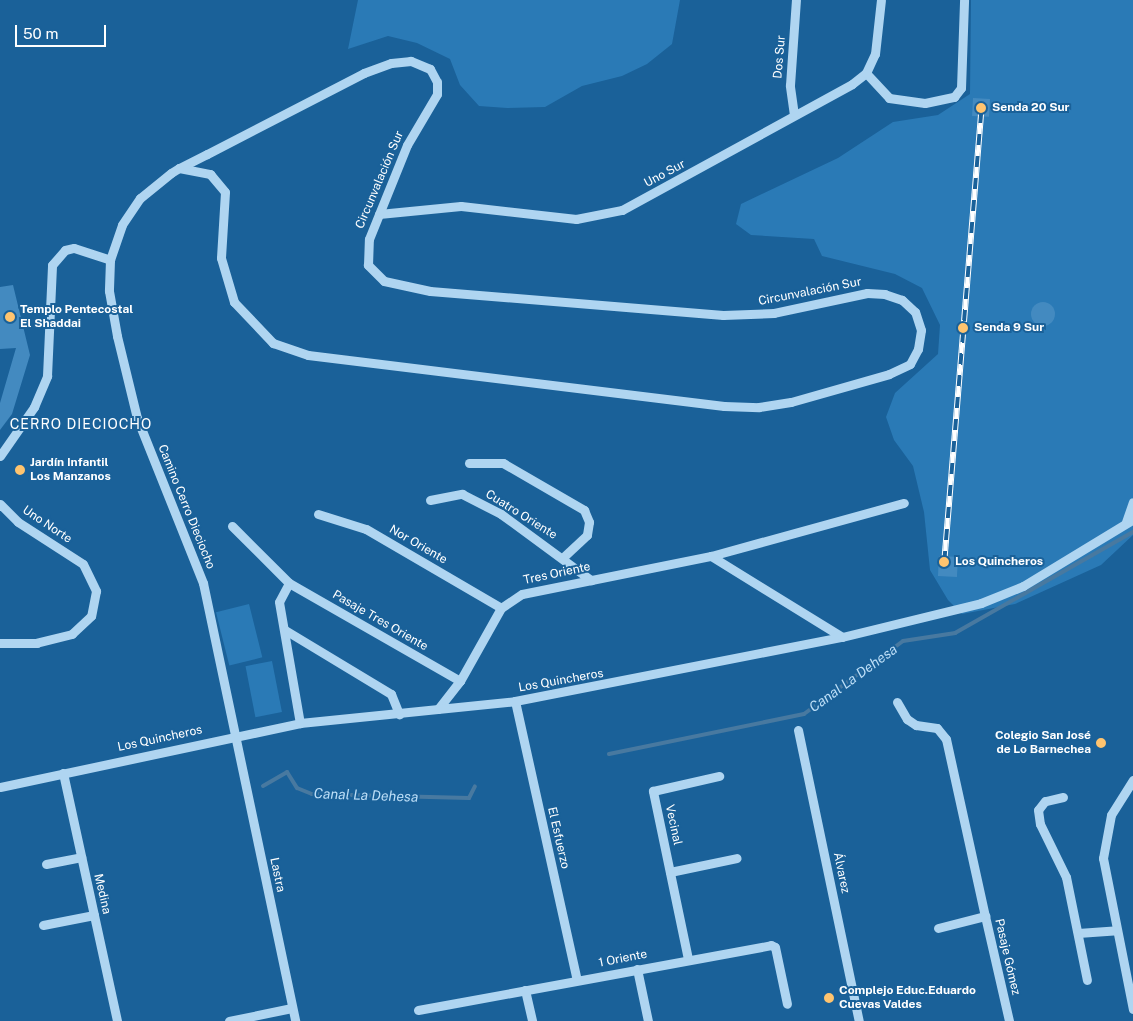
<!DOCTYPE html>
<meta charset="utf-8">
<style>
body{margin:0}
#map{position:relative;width:1133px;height:1021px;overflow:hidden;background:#1a6199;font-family:"Public Sans",sans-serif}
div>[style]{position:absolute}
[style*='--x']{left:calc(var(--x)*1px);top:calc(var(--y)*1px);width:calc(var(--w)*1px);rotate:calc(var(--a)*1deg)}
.green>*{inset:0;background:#2a7ab6;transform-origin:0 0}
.stream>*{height:4px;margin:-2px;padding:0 2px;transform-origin:2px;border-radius:2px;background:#4879a0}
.building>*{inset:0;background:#438ac0;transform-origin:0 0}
.round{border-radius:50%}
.minor>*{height:9px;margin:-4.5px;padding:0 4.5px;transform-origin:4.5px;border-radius:4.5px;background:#afd5f1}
.rail>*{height:5.5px;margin-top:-2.75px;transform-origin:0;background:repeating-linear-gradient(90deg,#1a6199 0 11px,#fff 0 22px);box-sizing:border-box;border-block:1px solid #fff}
.dots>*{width:14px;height:14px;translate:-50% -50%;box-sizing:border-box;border:2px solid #1a6199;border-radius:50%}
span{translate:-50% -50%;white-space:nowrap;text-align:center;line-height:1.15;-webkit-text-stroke:4px #1a6199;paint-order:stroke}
.street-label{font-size:12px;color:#fff}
.poi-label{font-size:12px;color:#fff;font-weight:700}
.left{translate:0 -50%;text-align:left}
.right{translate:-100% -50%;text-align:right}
.neighbourhood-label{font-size:14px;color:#fff;letter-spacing:1px}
.water-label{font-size:14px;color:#bcdef7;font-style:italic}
.scale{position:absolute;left:15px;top:25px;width:91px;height:22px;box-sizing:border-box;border:2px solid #fff;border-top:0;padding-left:6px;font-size:15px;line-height:18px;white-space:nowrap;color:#fff;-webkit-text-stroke:4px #1a6199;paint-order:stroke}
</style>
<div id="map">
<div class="green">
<i style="clip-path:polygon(358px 0,680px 0,672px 44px,647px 64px,622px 76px,582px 86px,545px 107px,507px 108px,479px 106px,460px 85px,450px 59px,417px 43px,388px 36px,348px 49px)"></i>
<i style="clip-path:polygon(971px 0,1133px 0,1133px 535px,1101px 565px,1015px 604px,962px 614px,948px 600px,930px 570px,924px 512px,913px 466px,894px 440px,886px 417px,895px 393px,938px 354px,940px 325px,922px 288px,895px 274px,822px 256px,814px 239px,751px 235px,736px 224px,741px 204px,838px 158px,893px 122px,938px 115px,970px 94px)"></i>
<i style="left:249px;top:604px;width:55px;height:34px;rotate:76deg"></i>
<i style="left:272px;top:661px;width:52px;height:27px;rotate:79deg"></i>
</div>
<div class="stream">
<i style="--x:609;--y:754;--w:199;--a:-11.6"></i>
<i style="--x:804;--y:714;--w:123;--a:-36.4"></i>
<i style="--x:903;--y:641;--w:53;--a:-8.7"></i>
<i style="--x:955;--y:633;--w:205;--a:-29.6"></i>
<i style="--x:263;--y:786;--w:28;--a:-30"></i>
<i style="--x:287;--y:772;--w:19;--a:58"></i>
<i style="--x:297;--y:788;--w:16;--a:22"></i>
<i style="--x:312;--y:794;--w:157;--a:1.5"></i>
<i style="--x:469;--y:798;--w:13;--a:-63"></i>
</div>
<div class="building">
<i style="left:973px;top:98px;width:17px;height:18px;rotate:3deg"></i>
<i style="clip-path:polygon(13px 285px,30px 355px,12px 414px,0 430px,0 403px,16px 348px,0 349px,0 287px)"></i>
<i class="round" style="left:1031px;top:302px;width:24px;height:24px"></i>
<i style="left:939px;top:556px;width:19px;height:20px;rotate:3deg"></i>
</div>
<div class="minor">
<i style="--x:866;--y:73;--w:34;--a:47"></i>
<i style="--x:889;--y:98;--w:36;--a:8"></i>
<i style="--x:925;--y:103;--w:30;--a:-12"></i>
<i style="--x:954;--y:97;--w:11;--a:-52"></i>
<i style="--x:961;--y:88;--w:88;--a:-88"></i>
<i style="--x:794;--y:115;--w:30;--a:-98"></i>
<i style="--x:790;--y:85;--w:85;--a:-86"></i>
<i style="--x:179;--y:168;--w:32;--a:11"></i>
<i style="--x:210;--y:174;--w:23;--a:50"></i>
<i style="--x:225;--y:192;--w:66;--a:93.5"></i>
<i style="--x:221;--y:258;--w:46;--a:73.5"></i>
<i style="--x:234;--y:302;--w:57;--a:46.4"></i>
<i style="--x:273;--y:343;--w:37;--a:19"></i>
<i style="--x:308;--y:355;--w:419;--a:7"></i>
<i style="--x:724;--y:406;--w:35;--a:2"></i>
<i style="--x:759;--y:407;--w:32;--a:-9"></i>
<i style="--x:791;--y:402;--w:102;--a:-15.9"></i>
<i style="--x:889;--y:374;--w:23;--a:-25"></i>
<i style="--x:910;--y:364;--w:17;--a:-62"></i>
<i style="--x:918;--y:349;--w:19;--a:-81"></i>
<i style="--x:921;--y:330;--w:19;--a:-108"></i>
<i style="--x:915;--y:312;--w:18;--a:-137"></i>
<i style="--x:902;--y:300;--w:18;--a:-161"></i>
<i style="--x:885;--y:294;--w:18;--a:-177"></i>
<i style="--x:867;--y:293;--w:95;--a:167.9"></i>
<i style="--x:774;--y:313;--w:51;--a:177.8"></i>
<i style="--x:723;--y:315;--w:294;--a:-175.3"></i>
<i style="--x:430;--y:291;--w:47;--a:-167.7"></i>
<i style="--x:384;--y:281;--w:23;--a:-135"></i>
<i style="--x:368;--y:265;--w:26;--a:-88"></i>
<i style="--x:369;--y:239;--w:101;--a:-68"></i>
<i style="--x:407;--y:145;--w:59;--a:-59.5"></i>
<i style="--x:437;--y:94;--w:12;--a:-90"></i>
<i style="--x:437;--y:82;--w:15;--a:-118"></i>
<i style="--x:430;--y:69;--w:21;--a:-157"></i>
<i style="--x:411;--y:61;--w:20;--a:174"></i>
<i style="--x:391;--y:63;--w:29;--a:160"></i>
<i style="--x:364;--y:73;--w:177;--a:152.7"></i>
<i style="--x:207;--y:154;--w:31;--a:153"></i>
<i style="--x:179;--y:168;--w:9;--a:148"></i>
<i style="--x:171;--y:173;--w:40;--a:141"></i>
<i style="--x:140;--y:198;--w:32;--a:124"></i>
<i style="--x:122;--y:225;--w:37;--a:109"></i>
<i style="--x:110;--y:260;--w:31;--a:92"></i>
<i style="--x:109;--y:291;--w:46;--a:79.9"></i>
<i style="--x:117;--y:336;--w:84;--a:76.3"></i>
<i style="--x:137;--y:418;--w:178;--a:68.2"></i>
<i style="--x:203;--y:583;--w:448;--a:78.1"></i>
<i style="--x:379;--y:214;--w:82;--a:-5.6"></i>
<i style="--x:461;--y:206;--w:116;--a:6.4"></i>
<i style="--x:576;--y:219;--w:47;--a:-11.1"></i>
<i style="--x:622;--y:210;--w:262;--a:-28.7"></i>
<i style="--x:852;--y:84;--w:18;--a:-38"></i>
<i style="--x:866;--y:73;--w:21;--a:-65"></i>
<i style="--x:875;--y:54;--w:54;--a:-83.7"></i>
<i style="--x:0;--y:456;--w:60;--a:-55.2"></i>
<i style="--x:34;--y:407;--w:34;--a:-67"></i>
<i style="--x:47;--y:376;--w:111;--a:-87.4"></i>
<i style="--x:52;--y:265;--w:20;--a:-49"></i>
<i style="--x:65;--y:250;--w:9;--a:-13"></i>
<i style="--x:74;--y:248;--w:38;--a:18"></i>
<i style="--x:469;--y:463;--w:34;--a:0"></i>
<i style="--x:503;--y:463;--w:94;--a:30.1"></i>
<i style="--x:584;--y:510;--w:13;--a:67"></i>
<i style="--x:589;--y:522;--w:13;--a:99"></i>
<i style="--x:587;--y:535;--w:33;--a:137"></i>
<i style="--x:430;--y:500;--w:33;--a:-11"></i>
<i style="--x:462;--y:494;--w:44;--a:27.1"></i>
<i style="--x:501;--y:514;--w:112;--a:36.3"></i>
<i style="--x:0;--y:504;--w:25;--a:45"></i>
<i style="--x:18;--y:522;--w:77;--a:32.9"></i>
<i style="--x:83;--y:564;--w:30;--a:64"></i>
<i style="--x:96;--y:591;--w:25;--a:101"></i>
<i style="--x:91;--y:616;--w:26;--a:137"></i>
<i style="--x:72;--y:634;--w:36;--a:166"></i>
<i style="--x:37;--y:643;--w:37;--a:180"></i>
<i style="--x:318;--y:514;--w:50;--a:17.4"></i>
<i style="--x:366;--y:529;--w:156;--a:30.3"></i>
<i style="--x:1126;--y:522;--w:21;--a:-71"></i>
<i style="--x:232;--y:526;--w:81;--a:45"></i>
<i style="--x:289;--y:583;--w:197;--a:29.8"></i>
<i style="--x:711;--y:556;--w:154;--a:31.7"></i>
<i style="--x:289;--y:583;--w:21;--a:118"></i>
<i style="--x:279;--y:602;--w:123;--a:80.2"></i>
<i style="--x:285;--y:630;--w:124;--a:31.1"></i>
<i style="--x:391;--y:694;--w:22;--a:68"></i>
<i style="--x:515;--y:701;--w:286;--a:77.5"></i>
<i style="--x:897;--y:702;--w:20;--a:60"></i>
<i style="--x:907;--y:719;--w:11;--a:34"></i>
<i style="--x:916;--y:725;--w:21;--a:8"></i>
<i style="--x:937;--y:728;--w:14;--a:51"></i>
<i style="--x:946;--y:739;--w:181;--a:77.6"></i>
<i style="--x:438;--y:709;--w:36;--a:-52"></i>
<i style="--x:460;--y:681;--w:84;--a:-60.7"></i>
<i style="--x:501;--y:608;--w:25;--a:-34"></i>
<i style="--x:522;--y:594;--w:193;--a:-11.4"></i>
<i style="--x:711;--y:556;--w:200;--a:-15.4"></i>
<i style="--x:798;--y:730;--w:297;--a:78.2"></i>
<i style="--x:63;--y:773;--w:254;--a:77.7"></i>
<i style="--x:1133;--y:780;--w:41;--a:122.2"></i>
<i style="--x:1111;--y:815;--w:44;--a:100.5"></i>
<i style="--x:1103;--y:858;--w:154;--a:78.8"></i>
<i style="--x:0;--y:787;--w:307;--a:-12"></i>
<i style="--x:300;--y:723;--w:216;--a:-5.8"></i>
<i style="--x:515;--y:701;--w:333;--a:-11.1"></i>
<i style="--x:842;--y:637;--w:143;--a:-13.7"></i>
<i style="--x:981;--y:603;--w:45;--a:-22"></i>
<i style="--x:1023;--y:586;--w:127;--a:-31.2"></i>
<i style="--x:1063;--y:797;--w:18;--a:167"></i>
<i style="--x:1045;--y:801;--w:11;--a:128"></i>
<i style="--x:1038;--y:810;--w:14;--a:82"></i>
<i style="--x:1040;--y:824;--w:59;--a:63.9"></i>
<i style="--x:1066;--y:877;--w:105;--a:78.5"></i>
<i style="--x:46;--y:864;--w:36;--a:-11"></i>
<i style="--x:670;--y:872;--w:68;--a:-11.8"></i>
<i style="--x:43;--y:925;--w:52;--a:-11.1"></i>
<i style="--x:938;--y:928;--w:49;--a:-14.3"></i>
<i style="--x:985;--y:916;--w:108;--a:77.1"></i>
<i style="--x:1078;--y:933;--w:39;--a:-4"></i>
<i style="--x:688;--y:959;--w:172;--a:-101.8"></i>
<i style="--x:653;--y:791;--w:68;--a:-12.8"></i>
<i style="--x:637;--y:969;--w:53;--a:78.1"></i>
<i style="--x:525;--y:990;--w:32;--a:77"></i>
<i style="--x:418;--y:1010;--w:359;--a:-10.4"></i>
<i style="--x:771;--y:945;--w:4;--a:27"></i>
<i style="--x:775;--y:947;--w:58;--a:78.1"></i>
<i style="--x:229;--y:1021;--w:64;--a:-11.7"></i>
</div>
<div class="rail">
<i style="--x:944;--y:562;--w:456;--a:-85.3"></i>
</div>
<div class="dots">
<i style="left:981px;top:108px;background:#ffc46f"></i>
<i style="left:10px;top:317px;background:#ffc46f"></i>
<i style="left:963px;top:328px;background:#ffc46f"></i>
<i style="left:20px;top:470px;background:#ffc46f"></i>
<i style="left:944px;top:562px;background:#ffc46f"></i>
<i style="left:1101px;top:743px;background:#ffc46f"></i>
<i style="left:829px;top:998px;background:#ffc46f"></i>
</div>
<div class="street-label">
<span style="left:780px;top:57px;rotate:-85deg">Dos Sur</span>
<span style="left:665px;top:174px;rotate:-28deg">Uno Sur</span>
<span style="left:380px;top:180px;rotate:-67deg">Circunvalación Sur</span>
<span style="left:810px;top:292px;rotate:-11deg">Circunvalación Sur</span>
<span style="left:186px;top:507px;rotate:68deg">Camino Cerro Dieciocho</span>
<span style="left:521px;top:515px;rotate:32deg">Cuatro Oriente</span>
<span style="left:47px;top:525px;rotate:34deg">Uno Norte</span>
<span style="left:418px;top:545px;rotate:30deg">Nor Oriente</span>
<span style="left:557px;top:574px;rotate:-12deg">Tres Oriente</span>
<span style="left:380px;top:621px;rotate:30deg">Pasaje Tres Oriente</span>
<span style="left:561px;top:681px;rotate:-10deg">Los Quincheros</span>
<span style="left:160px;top:739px;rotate:-12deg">Los Quincheros</span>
<span style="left:673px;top:825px;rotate:78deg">Vecinal</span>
<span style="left:558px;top:838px;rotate:77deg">El Esfuerzo</span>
<span style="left:841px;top:873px;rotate:78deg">Álvarez</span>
<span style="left:277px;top:875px;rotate:78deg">Lastra</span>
<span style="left:102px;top:894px;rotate:77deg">Medina</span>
<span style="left:1007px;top:957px;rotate:77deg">Pasaje Gómez</span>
<span style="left:623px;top:959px;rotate:-11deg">1 Oriente</span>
</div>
<div class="poi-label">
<span class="left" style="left:992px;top:108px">Senda 20 Sur</span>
<span class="left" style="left:20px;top:317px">Templo Pentecostal<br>El Shaddai</span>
<span class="left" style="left:974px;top:328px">Senda 9 Sur</span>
<span class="left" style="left:30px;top:470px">Jardín Infantil<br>Los Manzanos</span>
<span class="left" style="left:955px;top:562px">Los Quincheros</span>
<span class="right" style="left:1091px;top:743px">Colegio San José<br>de Lo Barnechea</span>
<span class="left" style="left:839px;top:998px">Complejo Educ.Eduardo<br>Cuevas Valdes</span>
</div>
<div class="neighbourhood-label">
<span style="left:81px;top:424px">CERRO DIECIOCHO</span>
</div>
<div class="water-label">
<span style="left:853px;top:678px;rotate:-36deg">Canal La Dehesa</span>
<span style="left:366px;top:795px;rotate:2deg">Canal La Dehesa</span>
</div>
<div class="scale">50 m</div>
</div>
